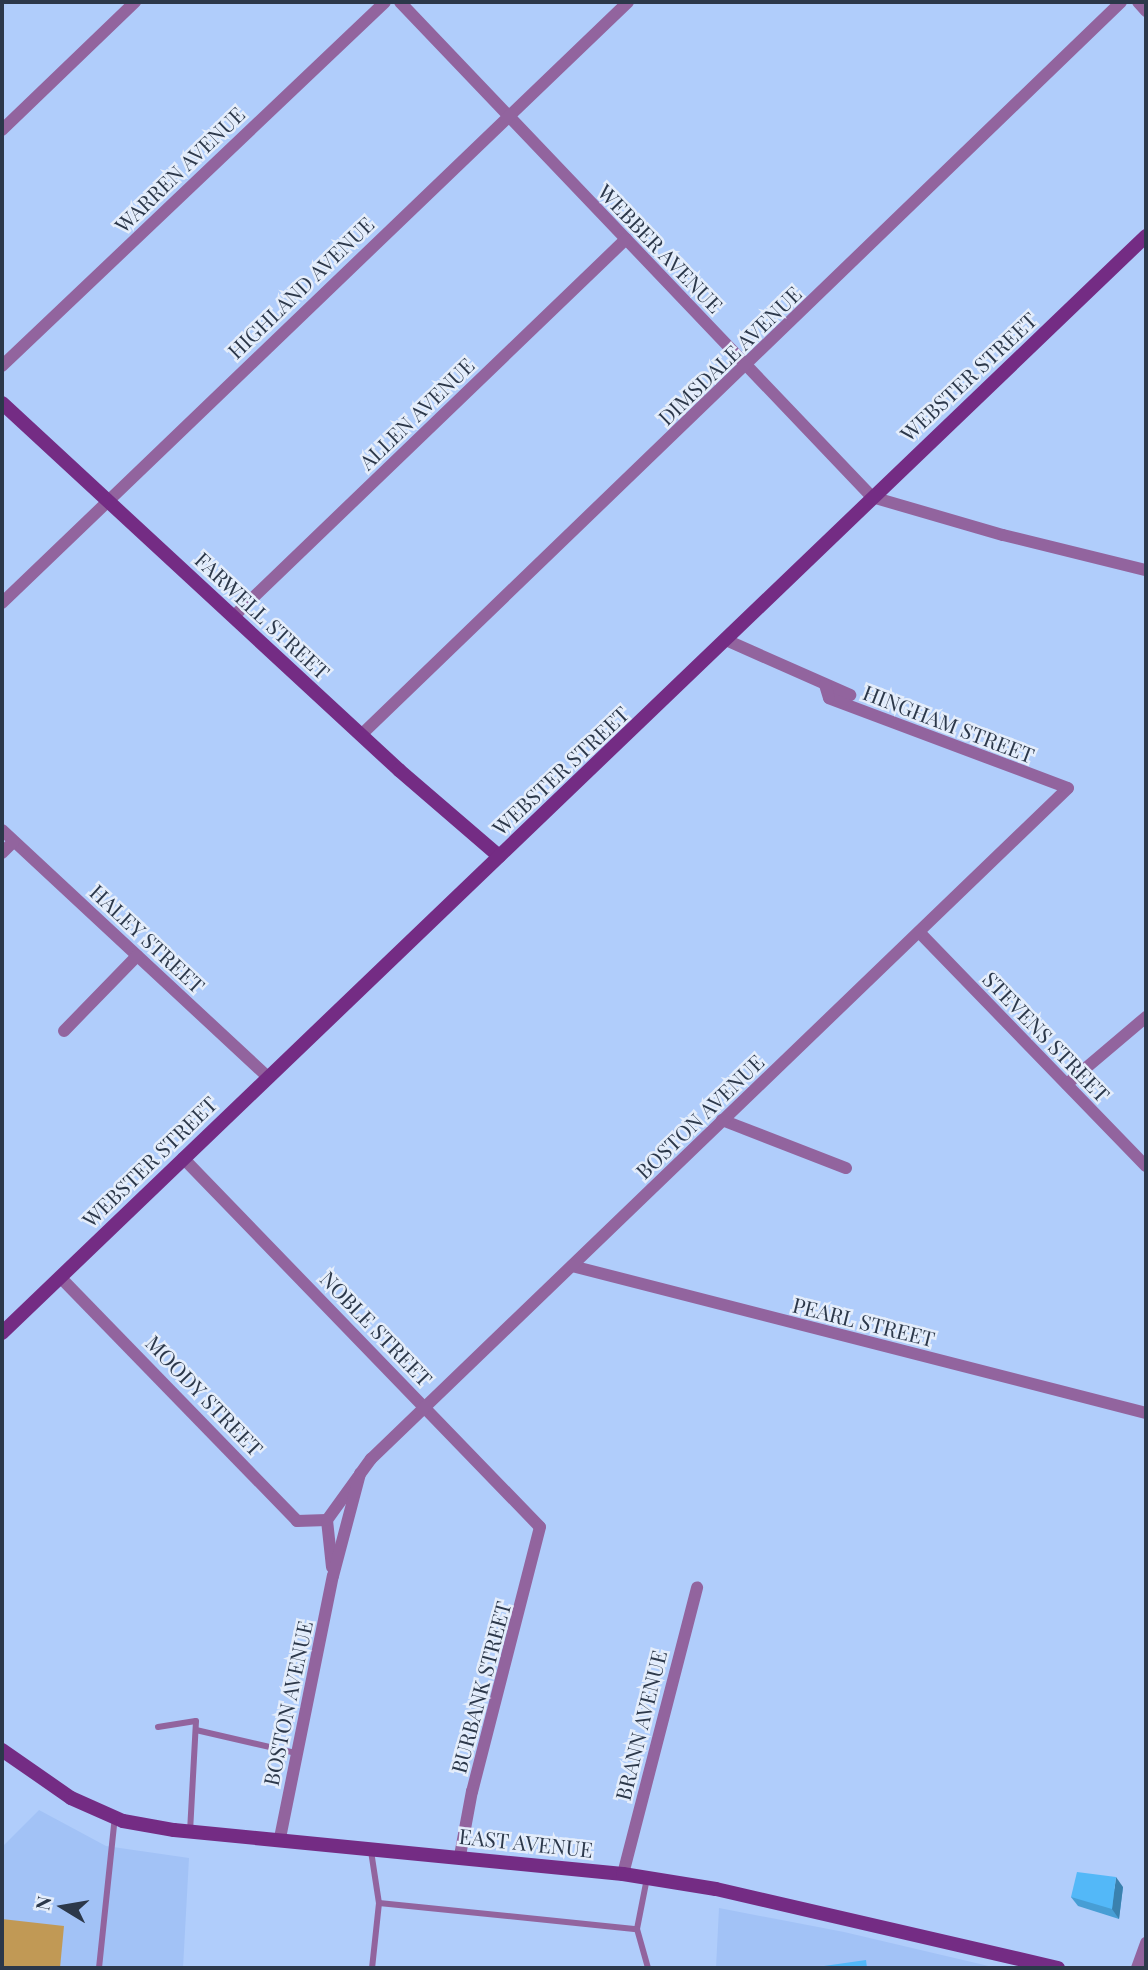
<!DOCTYPE html>
<style>
body{margin:0}
#map{position:relative;width:1148px;height:1970px;overflow:hidden;background:#b0cdfb;font-family:"Playfair Display",serif}
div>[style]{position:absolute}
[style*='--x']{left:calc(var(--x)*1px);top:calc(var(--y)*1px);width:calc(var(--w)*1px);rotate:calc(var(--a)*1deg)}
.built>*{inset:0;background:#a2c2f6}
.green>*{inset:0;background:#c19955}
.lane>*{height:6px;margin:-3px;padding:0 3px;transform-origin:3px;border-radius:3px;background:#92649e}
.street>*{height:12px;margin:-6px;padding:0 6px;transform-origin:6px;border-radius:6px;background:#92649e}
.secondary>*{height:14px;margin:-7px;padding:0 7px;transform-origin:7px;border-radius:7px;background:#742c84}
.wall>*{inset:0;background:#479ed5}
.shaded-wall>*{inset:0;background:#3a81ae}
.building>*{inset:0;background:#53b8f8}
span{translate:-50% -50%;white-space:nowrap;text-align:center;line-height:1.15;-webkit-text-stroke:5px #e4edfb;paint-order:stroke}
.street-label{font-size:21px;color:#2c384a}
.frame{position:absolute;inset:0;border:4px solid #2c384a;pointer-events:none}
.north{position:absolute;left:28px;top:1872px;width:70px;height:70px;-webkit-text-stroke:5px #e4edfb;paint-order:stroke;rotate:281deg;font-size:19px;font-weight:700;line-height:28px;text-align:center;color:#2c384a}
.north::after{content:'';display:block;margin:auto;width:24px;height:32px;background:#2c384a;clip-path:polygon(50% 0,100% 100%,50% 72%,0 100%)}
</style>
<div id="map">
<div class="built">
<i style="clip-path:polygon(39px 1810px,106px 1846px,189px 1858px,183px 1968px,2px 1968px,2px 1847px)"></i>
<i style="clip-path:polygon(719px 1908px,844px 1932px,997px 1968px,716px 1968px)"></i>
</div>
<div class="green">
<i style="clip-path:polygon(2px 1919px,64px 1926px,60px 1968px,2px 1968px)"></i>
</div>
<div class="lane">
<i style="--x:158;--y:1727;--w:38;--a:-9"></i>
<i style="--x:196;--y:1721;--w:110;--a:93.1"></i>
<i style="--x:196;--y:1730;--w:103;--a:13"></i>
<i style="--x:371;--y:1851;--w:53;--a:81.3"></i>
<i style="--x:379;--y:1903;--w:65;--a:96.1"></i>
<i style="--x:647;--y:1878;--w:52;--a:101.1"></i>
<i style="--x:637;--y:1929;--w:41;--a:74.2"></i>
<i style="--x:379;--y:1903;--w:259;--a:5.8"></i>
<i style="--x:99;--y:1968;--w:152;--a:-84"></i>
</div>
<div class="street">
<i style="--x:400;--y:2;--w:684;--a:46.36"></i>
<i style="--x:872;--y:497;--w:136;--a:16.2"></i>
<i style="--x:1003;--y:535;--w:147;--a:13.8"></i>
<i style="--x:1138;--y:2;--w:12;--a:48"></i>
<i style="--x:2;--y:130;--w:185;--a:-43.9"></i>
<i style="--x:2;--y:366;--w:528;--a:-43.54"></i>
<i style="--x:2;--y:603;--w:868;--a:-43.83"></i>
<i style="--x:234;--y:616;--w:544;--a:-43.88"></i>
<i style="--x:726;--y:640;--w:136;--a:23.9"></i>
<i style="--x:361;--y:735;--w:1056;--a:-43.96"></i>
<i style="--x:2;--y:830;--w:362;--a:42.9"></i>
<i style="--x:2;--y:853;--w:16;--a:-45"></i>
<i style="--x:919;--y:932;--w:326;--a:45.9"></i>
<i style="--x:64;--y:1031;--w:105;--a:-45.8"></i>
<i style="--x:1067;--y:1084;--w:104;--a:-40.3"></i>
<i style="--x:722;--y:1120;--w:133;--a:21.2"></i>
<i style="--x:183;--y:1158;--w:513;--a:45.95"></i>
<i style="--x:540;--y:1527;--w:273;--a:104.4"></i>
<i style="--x:472;--y:1791;--w:66;--a:100.5"></i>
<i style="--x:572;--y:1266;--w:593;--a:14.36"></i>
<i style="--x:60;--y:1277;--w:340;--a:45.8"></i>
<i style="--x:297;--y:1521;--w:30;--a:-2"></i>
<i style="--x:332;--y:1567;--w:47;--a:-96.1"></i>
<i style="--x:327;--y:1520;--w:53;--a:-54.2"></i>
<i style="--x:280;--y:1838;--w:267;--a:-78.6"></i>
<i style="--x:333;--y:1576;--w:106;--a:-75.2"></i>
<i style="--x:360;--y:1474;--w:19;--a:-54"></i>
<i style="--x:371;--y:1459;--w:967;--a:-43.91"></i>
<i style="--x:1068;--y:788;--w:255;--a:-159.4"></i>
<i style="--x:829;--y:698;--w:14;--a:-107"></i>
<i style="--x:623;--y:1874;--w:296;--a:-75.5"></i>
<i style="--x:1137;--y:1968;--w:27;--a:-70"></i>
</div>
<div class="secondary">
<i style="--x:2;--y:403;--w:541;--a:42.75"></i>
<i style="--x:399;--y:770;--w:132;--a:40.7"></i>
<i style="--x:2;--y:1333;--w:1585;--a:-43.8"></i>
<i style="--x:2;--y:1750;--w:84;--a:34.8"></i>
<i style="--x:71;--y:1798;--w:57;--a:23.9"></i>
<i style="--x:123;--y:1821;--w:52;--a:10"></i>
<i style="--x:174;--y:1830;--w:451;--a:5.6"></i>
<i style="--x:623;--y:1874;--w:94;--a:9.2"></i>
<i style="--x:716;--y:1889;--w:351;--a:13"></i>
</div>
<div class="wall">
<i style="clip-path:polygon(1123px 1887px,1119px 1919px,1078px 1906px,1071px 1897px)"></i>
</div>
<div class="shaded-wall">
<i style="clip-path:polygon(1116px 1877px,1123px 1887px,1119px 1919px,1112px 1909px)"></i>
</div>
<div class="building">
<i style="clip-path:polygon(1077px 1872px,1116px 1877px,1112px 1909px,1071px 1897px)"></i>
<i style="clip-path:polygon(866px 1960px,867px 1968px,810px 1968px)"></i>
</div>
<div class="street-label">
<span style="left:179px;top:169px;rotate:-44deg">WARREN AVENUE</span>
<span style="left:661px;top:248px;rotate:46deg">WEBBER AVENUE</span>
<span style="left:300px;top:287px;rotate:-44deg">HIGHLAND AVENUE</span>
<span style="left:729px;top:355px;rotate:-44deg">DIMSDALE AVENUE</span>
<span style="left:968px;top:376px;rotate:-43deg">WEBSTER STREET</span>
<span style="left:416px;top:413px;rotate:-44deg">ALLEN AVENUE</span>
<span style="left:263px;top:615px;rotate:43deg">FARWELL STREET</span>
<span style="left:949px;top:723px;rotate:21deg">HINGHAM STREET</span>
<span style="left:560px;top:770px;rotate:-43deg">WEBSTER STREET</span>
<span style="left:148px;top:938px;rotate:43deg">HALEY STREET</span>
<span style="left:1047px;top:1036px;rotate:46deg">STEVENS STREET</span>
<span style="left:699px;top:1116px;rotate:-44deg">BOSTON AVENUE</span>
<span style="left:149px;top:1161px;rotate:-44deg">WEBSTER STREET</span>
<span style="left:864px;top:1321px;rotate:14deg">PEARL STREET</span>
<span style="left:377px;top:1328px;rotate:46deg">NOBLE STREET</span>
<span style="left:205px;top:1395px;rotate:46deg">MOODY STREET</span>
<span style="left:480px;top:1687px;rotate:-75deg">BURBANK STREET</span>
<span style="left:287px;top:1703px;rotate:-78deg">BOSTON AVENUE</span>
<span style="left:640px;top:1725px;rotate:-76deg">BRANN AVENUE</span>
<span style="left:526px;top:1842px;rotate:6deg">EAST AVENUE</span>
</div>
<div class="frame"></div>
<div class="north">N</div>
</div>
